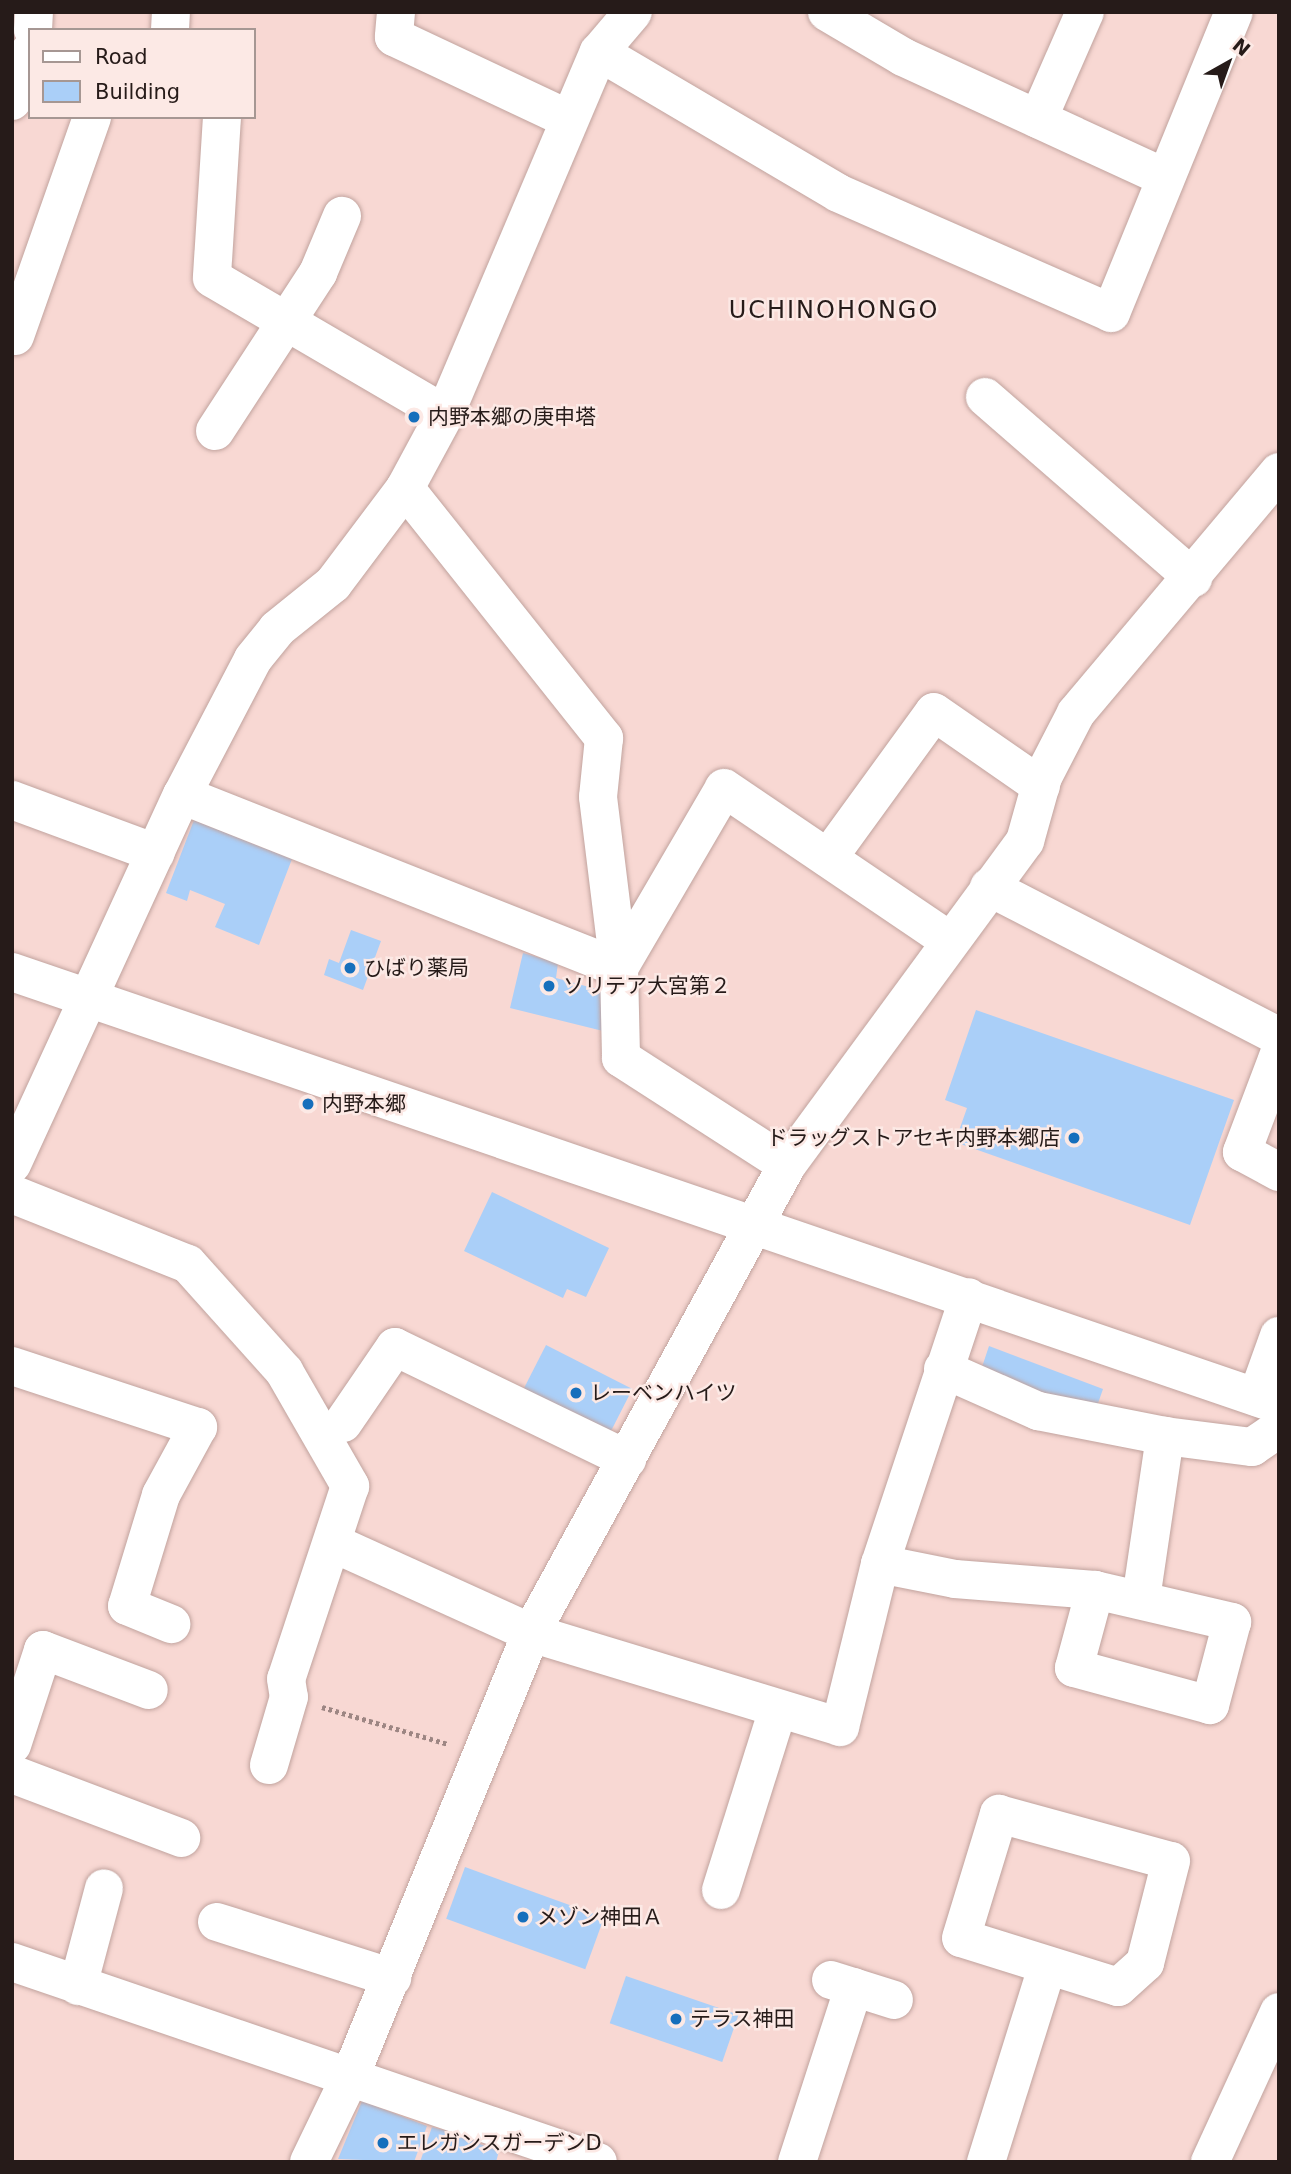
<!DOCTYPE html>
<meta charset="utf-8">
<style>
body{margin:0}
#map{position:relative;width:1291px;height:2174px;overflow:hidden;background:#f8d8d3;font-family:"DejaVu Sans","Noto Sans JP",sans-serif}
div>[style]{position:absolute}
[style*='--x']{left:calc(var(--x)*1px);top:calc(var(--y)*1px);width:calc(var(--w)*1px);rotate:calc(var(--a)*1deg)}
.building>*{inset:0;background:#aacff8;transform-origin:0 0}
.path>*{height:4.5px;margin-top:-2.25px;transform-origin:0;background:repeating-linear-gradient(90deg,#9d8683 0 3.5px,transparent 0 7px)}
.roads{filter:drop-shadow(0 0 2px #c1a39e) drop-shadow(0 0 2px #c1a39e)}
.minor>*{height:38px;margin:-19px;padding:0 19px;transform-origin:19px;border-radius:19px;background:#fff}
.dots>*{width:19px;height:19px;translate:-50% -50%;box-sizing:border-box;border:4px solid #fce9e5;border-radius:50%}
span{translate:-50% -50%;white-space:nowrap;text-align:center;line-height:1.15;-webkit-text-stroke:5px #fce9e5;paint-order:stroke}
.poi-label{font-size:21px;color:#261b19}
.left{translate:0 -50%;text-align:left}
.right{translate:-100% -50%;text-align:right}
.quarter-label{font-size:24px;color:#261b19;letter-spacing:2px}
.frame{position:absolute;inset:0;border:14px solid #261b19;pointer-events:none}
.legend{position:absolute;left:28px;top:28px;width:228px;height:91px;box-sizing:border-box;background:#fce9e5;border:2px solid #a69793;margin:0;padding:9px 12px;list-style:none;font-size:21px;color:#261b19}
.legend li{display:flex;align-items:center;gap:14px;height:35px}
.legend b{width:35px;border:2px solid #a69793}
.north{position:absolute;left:1193px;top:28px;width:70px;height:70px;-webkit-text-stroke:5px #fce9e5;paint-order:stroke;rotate:40deg;font-size:19px;font-weight:700;line-height:28px;text-align:center;color:#261b19}
.north::after{content:'';display:block;margin:auto;width:24px;height:32px;background:#261b19;clip-path:polygon(50% 0,100% 100%,50% 72%,0 100%)}
</style>
<div id="map">
<div class="building">
<i style="clip-path:polygon(194px 820px,292px 859px,259px 945px,215px 927px,225px 904px,190px 890px,187px 901px,166px 893px)"></i>
<i style="clip-path:polygon(351px 930px,381px 941px,363px 990px,324px 975px,329px 959px,339px 963px)"></i>
<i style="clip-path:polygon(523px 953px,558px 963px,556px 978px,611px 993px,603px 1031px,510px 1008px)"></i>
<i style="clip-path:polygon(976px 1010px,1234px 1100px,1190px 1225px,955px 1142px,967px 1108px,945px 1100px)"></i>
<i style="clip-path:polygon(492px 1192px,609px 1248px,586px 1297px,567px 1289px,563px 1298px,464px 1251px)"></i>
<i style="left:546px;top:1345px;width:97px;height:59px;rotate:27deg"></i>
<i style="clip-path:polygon(989px 1346px,1103px 1389px,1096px 1409px,980px 1373px)"></i>
<i style="left:465px;top:1867px;width:148px;height:55px;rotate:20deg"></i>
<i style="left:626px;top:1976px;width:119px;height:50px;rotate:19deg"></i>
<i style="clip-path:polygon(362px 2101px,427px 2126px,414px 2162px,338px 2159px)"></i>
<i style="clip-path:polygon(432px 2127px,481px 2140px,480px 2144px,499px 2151px,496px 2162px,420px 2162px)"></i>
</div>
<div class="path">
<i style="--x:322;--y:1707;--w:131;--a:16.4"></i>
</div>
<div class="roads">
<div class="minor">
<i style="--x:396;--y:12;--w:25;--a:95"></i>
<i style="--x:394;--y:37;--w:192;--a:25.2"></i>
<i style="--x:827;--y:12;--w:88;--a:30.6"></i>
<i style="--x:903;--y:57;--w:289;--a:24.7"></i>
<i style="--x:33;--y:30;--w:18;--a:-87"></i>
<i style="--x:170;--y:30;--w:18;--a:-87"></i>
<i style="--x:599;--y:52;--w:277;--a:30.5"></i>
<i style="--x:838;--y:193;--w:298;--a:23.7"></i>
<i style="--x:1111;--y:313;--w:325;--a:-67.8"></i>
<i style="--x:12;--y:101;--w:53;--a:-70.2"></i>
<i style="--x:222;--y:117;--w:161;--a:93.6"></i>
<i style="--x:212;--y:278;--w:270;--a:30.3"></i>
<i style="--x:1038;--y:119;--w:117;--a:-66.3"></i>
<i style="--x:15;--y:336;--w:232;--a:-70.6"></i>
<i style="--x:985;--y:397;--w:276;--a:41"></i>
<i style="--x:215;--y:431;--w:189;--a:-56.9"></i>
<i style="--x:318;--y:273;--w:62;--a:-67.2"></i>
<i style="--x:405;--y:488;--w:320;--a:51.5"></i>
<i style="--x:604;--y:738;--w:59;--a:95.8"></i>
<i style="--x:598;--y:797;--w:172;--a:83"></i>
<i style="--x:619;--y:968;--w:90;--a:88.7"></i>
<i style="--x:621;--y:1058;--w:197;--a:32.8"></i>
<i style="--x:182;--y:795;--w:470;--a:21.6"></i>
<i style="--x:12;--y:800;--w:153;--a:20.3"></i>
<i style="--x:828;--y:858;--w:180;--a:-54"></i>
<i style="--x:934;--y:712;--w:130;--a:34.7"></i>
<i style="--x:989;--y:887;--w:326;--a:27.3"></i>
<i style="--x:619;--y:968;--w:208;--a:-59.7"></i>
<i style="--x:724;--y:788;--w:269;--a:34.1"></i>
<i style="--x:12;--y:972;--w:1339;--a:18.87"></i>
<i style="--x:1279;--y:1054;--w:105;--a:110.7"></i>
<i style="--x:1242;--y:1152;--w:42;--a:28.4"></i>
<i style="--x:12;--y:1164;--w:406;--a:-65.3"></i>
<i style="--x:182;--y:795;--w:153;--a:-62.4"></i>
<i style="--x:253;--y:659;--w:38;--a:-51"></i>
<i style="--x:277;--y:629;--w:72;--a:-38.8"></i>
<i style="--x:333;--y:584;--w:120;--a:-53.1"></i>
<i style="--x:405;--y:488;--w:84;--a:-61.6"></i>
<i style="--x:445;--y:414;--w:393;--a:-67"></i>
<i style="--x:599;--y:52;--w:52;--a:-49.6"></i>
<i style="--x:12;--y:1194;--w:189;--a:21.7"></i>
<i style="--x:188;--y:1264;--w:144;--a:48.1"></i>
<i style="--x:284;--y:1371;--w:133;--a:60.1"></i>
<i style="--x:350;--y:1486;--w:203;--a:108.3"></i>
<i style="--x:286;--y:1679;--w:18;--a:81"></i>
<i style="--x:289;--y:1697;--w:71;--a:106.4"></i>
<i style="--x:12;--y:1366;--w:196;--a:18.2"></i>
<i style="--x:198;--y:1427;--w:77;--a:118.6"></i>
<i style="--x:161;--y:1495;--w:116;--a:107"></i>
<i style="--x:127;--y:1606;--w:48;--a:22.2"></i>
<i style="--x:943;--y:1369;--w:104;--a:23.9"></i>
<i style="--x:1038;--y:1411;--w:129;--a:11.1"></i>
<i style="--x:1165;--y:1436;--w:88;--a:7.2"></i>
<i style="--x:1252;--y:1447;--w:32;--a:-34"></i>
<i style="--x:1257;--y:1397;--w:65;--a:-70.2"></i>
<i style="--x:343;--y:1423;--w:92;--a:-55.6"></i>
<i style="--x:395;--y:1347;--w:258;--a:25.8"></i>
<i style="--x:335;--y:1544;--w:215;--a:24.4"></i>
<i style="--x:531;--y:1633;--w:323;--a:16.9"></i>
<i style="--x:840;--y:1727;--w:168;--a:-76.2"></i>
<i style="--x:880;--y:1564;--w:281;--a:-71.6"></i>
<i style="--x:880;--y:1564;--w:76;--a:11.3"></i>
<i style="--x:955;--y:1579;--w:140;--a:4.5"></i>
<i style="--x:1095;--y:1590;--w:141;--a:13.1"></i>
<i style="--x:1232;--y:1622;--w:86;--a:104.8"></i>
<i style="--x:1210;--y:1705;--w:141;--a:-164.8"></i>
<i style="--x:1074;--y:1668;--w:81;--a:-74.9"></i>
<i style="--x:1141;--y:1599;--w:165;--a:-81.6"></i>
<i style="--x:12;--y:1745;--w:100;--a:-71.9"></i>
<i style="--x:43;--y:1650;--w:113;--a:20.7"></i>
<i style="--x:12;--y:1774;--w:181;--a:20.7"></i>
<i style="--x:999;--y:1814;--w:178;--a:15.3"></i>
<i style="--x:1171;--y:1861;--w:105;--a:104.3"></i>
<i style="--x:1145;--y:1963;--w:36;--a:138"></i>
<i style="--x:1118;--y:1987;--w:164;--a:-162.7"></i>
<i style="--x:961;--y:1938;--w:130;--a:-73"></i>
<i style="--x:721;--y:1890;--w:187;--a:-72.5"></i>
<i style="--x:217;--y:1922;--w:184;--a:17.7"></i>
<i style="--x:12;--y:1962;--w:619;--a:18.84"></i>
<i style="--x:831;--y:1980;--w:66;--a:17.6"></i>
<i style="--x:78;--y:1986;--w:101;--a:-75.1"></i>
<i style="--x:309;--y:2162;--w:94;--a:-64.2"></i>
<i style="--x:350;--y:2077;--w:479;--a:-67.8"></i>
<i style="--x:531;--y:1633;--w:533;--a:-61.32"></i>
<i style="--x:787;--y:1165;--w:402;--a:-53.7"></i>
<i style="--x:1025;--y:841;--w:66;--a:-74.3"></i>
<i style="--x:1043;--y:777;--w:72;--a:-62.7"></i>
<i style="--x:1076;--y:713;--w:315;--a:-49.9"></i>
<i style="--x:797;--y:2162;--w:184;--a:-72"></i>
<i style="--x:986;--y:2162;--w:204;--a:-72.6"></i>
<i style="--x:1210;--y:2162;--w:165;--a:-65.3"></i>
</div>
</div>
<div class="dots">
<i style="left:414px;top:417px;background:#166fbc"></i>
<i style="left:350px;top:968px;background:#166fbc"></i>
<i style="left:549px;top:986px;background:#166fbc"></i>
<i style="left:308px;top:1104px;background:#166fbc"></i>
<i style="left:1074px;top:1138px;background:#166fbc"></i>
<i style="left:576px;top:1393px;background:#166fbc"></i>
<i style="left:523px;top:1917px;background:#166fbc"></i>
<i style="left:676px;top:2019px;background:#166fbc"></i>
<i style="left:383px;top:2143px;background:#166fbc"></i>
</div>
<div class="poi-label">
<span class="left" style="left:428px;top:417px">内野本郷の庚申塔</span>
<span class="left" style="left:364px;top:968px">ひばり薬局</span>
<span class="left" style="left:563px;top:986px">ソリテア大宮第２</span>
<span class="left" style="left:322px;top:1104px">内野本郷</span>
<span class="right" style="left:1060px;top:1138px">ドラッグストアセキ内野本郷店</span>
<span class="left" style="left:590px;top:1393px">レーベンハイツ</span>
<span class="left" style="left:537px;top:1917px">メゾン神田Ａ</span>
<span class="left" style="left:690px;top:2019px">テラス神田</span>
<span class="left" style="left:397px;top:2143px">エレガンスガーデンD</span>
</div>
<div class="quarter-label">
<span style="left:834px;top:311px">UCHINOHONGO</span>
</div>
<div class="frame"></div>
<ul class="legend">
<li><b style="height:9px;background:#fff"></b>Road</li>
<li><b style="height:19px;background:#aacff8"></b>Building</li>
</ul>
<div class="north">N</div>
</div>
